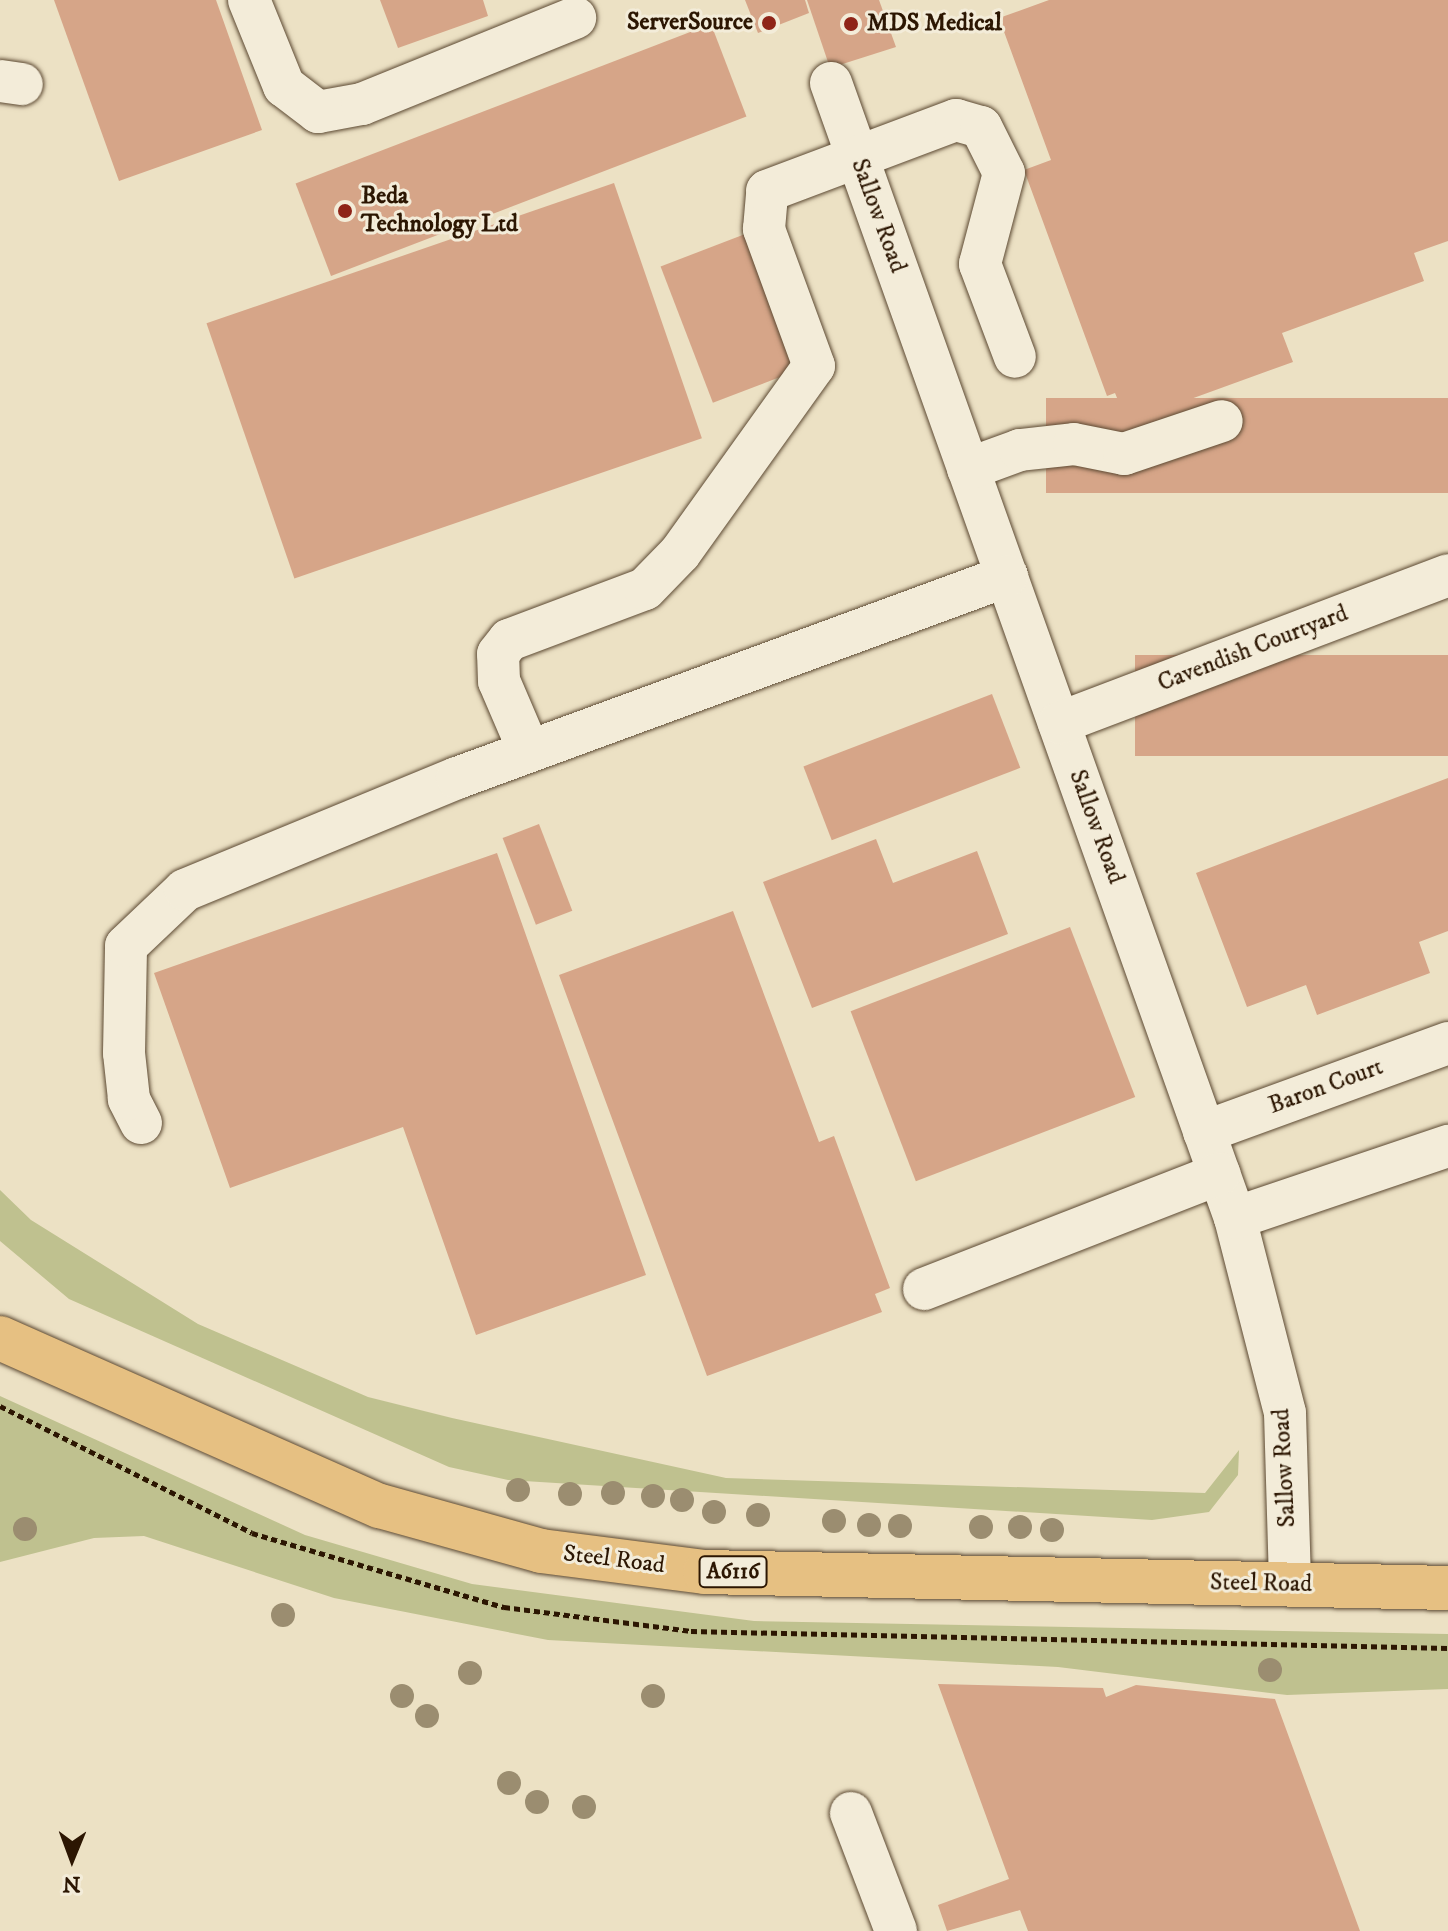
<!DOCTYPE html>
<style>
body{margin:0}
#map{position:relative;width:1448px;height:1931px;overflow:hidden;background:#ece1c4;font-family:"IM FELL DW Pica",serif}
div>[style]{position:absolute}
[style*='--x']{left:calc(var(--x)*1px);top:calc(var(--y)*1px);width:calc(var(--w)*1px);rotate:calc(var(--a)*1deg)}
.green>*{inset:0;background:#bfc18f}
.building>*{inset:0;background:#d6a588;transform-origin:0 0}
.path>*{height:5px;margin-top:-2.5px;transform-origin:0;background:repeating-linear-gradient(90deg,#2c1602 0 6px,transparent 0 10px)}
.roads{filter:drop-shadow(0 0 2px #5c4932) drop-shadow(0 0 2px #5c4932)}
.minor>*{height:42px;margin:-21px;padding:0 21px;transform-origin:21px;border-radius:21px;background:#f3ecd9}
.major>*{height:44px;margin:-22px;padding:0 22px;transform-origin:22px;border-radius:22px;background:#e6c082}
.trees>*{width:24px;height:24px;margin:-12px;border-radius:50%;background:#9b8d70}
.dots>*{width:22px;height:22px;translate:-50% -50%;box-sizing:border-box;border:4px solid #f3ecd9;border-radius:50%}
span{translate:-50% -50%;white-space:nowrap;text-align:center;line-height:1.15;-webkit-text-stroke:6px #f3ecd9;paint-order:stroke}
.shield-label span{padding:2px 6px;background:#f3ecd9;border:2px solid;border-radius:6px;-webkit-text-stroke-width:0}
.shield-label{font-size:22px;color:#2c1602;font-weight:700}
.poi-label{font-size:24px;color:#2c1602;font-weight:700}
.right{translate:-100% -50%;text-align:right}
.left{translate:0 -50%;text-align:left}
.street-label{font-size:24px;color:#2c1602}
.north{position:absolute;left:32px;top:1819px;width:80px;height:80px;-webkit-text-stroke:6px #f3ecd9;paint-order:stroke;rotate:181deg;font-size:22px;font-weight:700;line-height:32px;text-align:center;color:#2c1602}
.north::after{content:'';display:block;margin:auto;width:28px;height:36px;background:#2c1602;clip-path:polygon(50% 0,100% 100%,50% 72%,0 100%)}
</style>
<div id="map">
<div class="green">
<i style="clip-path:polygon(0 1190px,31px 1220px,198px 1324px,368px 1397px,452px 1418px,726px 1478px,1205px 1493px,1239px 1450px,1238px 1475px,1209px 1512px,1152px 1520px,508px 1480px,449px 1467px,69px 1299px,0 1241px)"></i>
<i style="clip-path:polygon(0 1396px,305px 1535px,472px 1584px,754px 1621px,1448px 1634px,1448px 1689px,1287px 1695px,1058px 1667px,548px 1640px,334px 1598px,144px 1536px,94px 1538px,0 1562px)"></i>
</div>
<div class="building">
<i style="clip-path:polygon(54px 0,216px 0,262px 130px,119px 181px)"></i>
<i style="clip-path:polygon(380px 0,483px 0,488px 16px,398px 48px)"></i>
<i style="clip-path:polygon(745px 0,805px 0,809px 13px,758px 33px)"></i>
<i style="clip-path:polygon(807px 0,879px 0,896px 47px,830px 68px)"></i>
<i style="clip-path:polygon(1049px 0,1448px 0,1448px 241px,1414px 253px,1424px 281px,1282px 333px,1293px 362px,1144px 416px,1139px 403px,1122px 410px,1115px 393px,1107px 396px,1024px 170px,1051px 160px,999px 18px)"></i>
<i style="left:711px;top:24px;width:99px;height:445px;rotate:69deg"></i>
<i style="left:614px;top:183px;width:270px;height:431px;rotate:71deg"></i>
<i style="left:753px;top:231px;width:146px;height:99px;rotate:69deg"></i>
<i style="left:1448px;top:398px;width:95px;height:402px;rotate:90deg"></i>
<i style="left:1448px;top:655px;width:101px;height:313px;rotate:90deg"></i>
<i style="left:992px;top:694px;width:79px;height:202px;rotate:69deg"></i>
<i style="clip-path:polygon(1448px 778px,1448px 931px,1419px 942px,1430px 973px,1317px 1015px,1306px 985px,1247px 1007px,1196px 873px)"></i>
<i style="left:539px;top:824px;width:93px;height:39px;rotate:69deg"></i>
<i style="clip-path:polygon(876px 839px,893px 883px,977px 851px,1008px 934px,812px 1008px,763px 882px)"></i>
<i style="clip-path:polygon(497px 853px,646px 1275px,476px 1335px,403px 1127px,230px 1188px,154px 973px)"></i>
<i style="clip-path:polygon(733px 911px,819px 1142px,834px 1136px,890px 1288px,875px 1294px,882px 1312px,707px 1376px,559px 975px)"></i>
<i style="left:1070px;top:927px;width:182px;height:235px;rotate:69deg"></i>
<i style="clip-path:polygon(938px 1684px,1103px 1688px,1106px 1697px,1136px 1685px,1275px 1699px,1360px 1931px,1028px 1931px,1020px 1910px,947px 1931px,938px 1905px,1009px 1879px)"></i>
</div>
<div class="path">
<i style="--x:0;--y:1406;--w:282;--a:26.7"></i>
<i style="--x:252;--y:1533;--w:263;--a:16.4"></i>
<i style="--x:504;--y:1607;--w:189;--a:7.3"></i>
<i style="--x:691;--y:1631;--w:757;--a:1.29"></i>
</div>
<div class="roads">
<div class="minor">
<i style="--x:249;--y:0;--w:93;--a:67.9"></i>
<i style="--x:284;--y:86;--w:43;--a:37.4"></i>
<i style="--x:318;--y:112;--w:45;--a:-10.3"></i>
<i style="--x:362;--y:104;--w:230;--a:-22"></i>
<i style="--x:0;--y:81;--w:22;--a:8"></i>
<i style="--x:831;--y:83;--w:1205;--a:70.41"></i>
<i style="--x:1235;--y:1218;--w:201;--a:75.6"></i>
<i style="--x:1285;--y:1413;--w:172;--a:88.3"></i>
<i style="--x:968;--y:469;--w:55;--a:-20.1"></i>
<i style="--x:1020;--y:450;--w:54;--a:-6.3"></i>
<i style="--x:1074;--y:444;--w:51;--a:11.3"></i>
<i style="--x:1124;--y:454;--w:103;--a:-18.6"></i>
<i style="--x:1059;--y:723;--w:416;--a:-20.8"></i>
<i style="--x:529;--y:751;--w:76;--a:-113.2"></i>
<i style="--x:499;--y:681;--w:27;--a:-92"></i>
<i style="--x:498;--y:654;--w:18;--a:-52"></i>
<i style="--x:509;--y:640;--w:145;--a:-20.6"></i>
<i style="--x:645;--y:589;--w:50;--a:-45.8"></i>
<i style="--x:680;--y:553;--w:230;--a:-54.4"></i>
<i style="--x:814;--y:366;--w:146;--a:-110.1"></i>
<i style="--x:764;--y:229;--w:38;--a:-85"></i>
<i style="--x:767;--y:191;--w:202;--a:-20.6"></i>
<i style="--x:956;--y:120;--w:26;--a:16"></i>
<i style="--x:981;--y:127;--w:51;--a:63.4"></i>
<i style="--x:1004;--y:173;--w:94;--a:104.8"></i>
<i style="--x:980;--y:264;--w:99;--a:69.4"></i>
<i style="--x:141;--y:1123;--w:27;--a:-117"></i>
<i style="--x:129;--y:1099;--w:46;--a:-96.2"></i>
<i style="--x:124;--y:1053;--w:107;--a:-88.9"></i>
<i style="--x:126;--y:946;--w:81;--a:-43.5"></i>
<i style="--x:185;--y:890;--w:294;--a:-22.4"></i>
<i style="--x:457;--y:778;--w:586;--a:-20.17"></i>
<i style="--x:1204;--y:1132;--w:260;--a:-20"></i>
<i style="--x:1235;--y:1218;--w:225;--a:-18.7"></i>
<i style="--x:924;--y:1289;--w:317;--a:-21.3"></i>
<i style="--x:851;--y:1813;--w:126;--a:69.1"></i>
</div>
<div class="major">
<i style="--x:0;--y:1338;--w:415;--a:23.9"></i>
<i style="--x:380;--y:1506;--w:167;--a:15.6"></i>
<i style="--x:541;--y:1551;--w:165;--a:7.3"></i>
<i style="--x:705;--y:1572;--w:743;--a:1.23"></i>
</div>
</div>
<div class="trees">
<i style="left:518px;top:1490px"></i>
<i style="left:613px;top:1493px"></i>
<i style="left:570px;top:1494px"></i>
<i style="left:653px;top:1496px"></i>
<i style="left:682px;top:1500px"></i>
<i style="left:714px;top:1512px"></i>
<i style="left:758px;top:1515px"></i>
<i style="left:834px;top:1521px"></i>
<i style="left:869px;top:1525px"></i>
<i style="left:900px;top:1526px"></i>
<i style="left:981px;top:1527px"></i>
<i style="left:1020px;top:1527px"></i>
<i style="left:25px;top:1529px"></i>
<i style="left:1052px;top:1530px"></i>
<i style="left:283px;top:1615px"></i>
<i style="left:1270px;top:1670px"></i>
<i style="left:470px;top:1673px"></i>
<i style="left:402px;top:1696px"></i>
<i style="left:653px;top:1696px"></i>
<i style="left:427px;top:1716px"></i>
<i style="left:509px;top:1783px"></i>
<i style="left:537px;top:1802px"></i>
<i style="left:584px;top:1807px"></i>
</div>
<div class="dots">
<i style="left:769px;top:23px;background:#8f2418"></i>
<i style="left:851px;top:24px;background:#8f2418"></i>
<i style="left:345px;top:211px;background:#8f2418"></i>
</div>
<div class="shield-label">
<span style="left:733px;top:1572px">A6116</span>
</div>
<div class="poi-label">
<span class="right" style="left:753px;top:23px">ServerSource</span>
<span class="left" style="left:867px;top:24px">MDS Medical</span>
<span class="left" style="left:361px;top:211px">Beda<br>Technology Ltd</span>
</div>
<div class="street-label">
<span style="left:878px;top:216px;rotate:70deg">Sallow Road</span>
<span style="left:1253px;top:649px;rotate:-21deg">Cavendish Courtyard</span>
<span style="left:1096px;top:827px;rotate:70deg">Sallow Road</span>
<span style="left:1326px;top:1087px;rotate:-20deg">Baron Court</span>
<span style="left:1285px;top:1468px;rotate:-93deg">Sallow Road</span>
<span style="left:614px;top:1560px;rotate:7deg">Steel Road</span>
<span style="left:1261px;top:1584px;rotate:1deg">Steel Road</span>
</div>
<div class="north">N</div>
</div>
